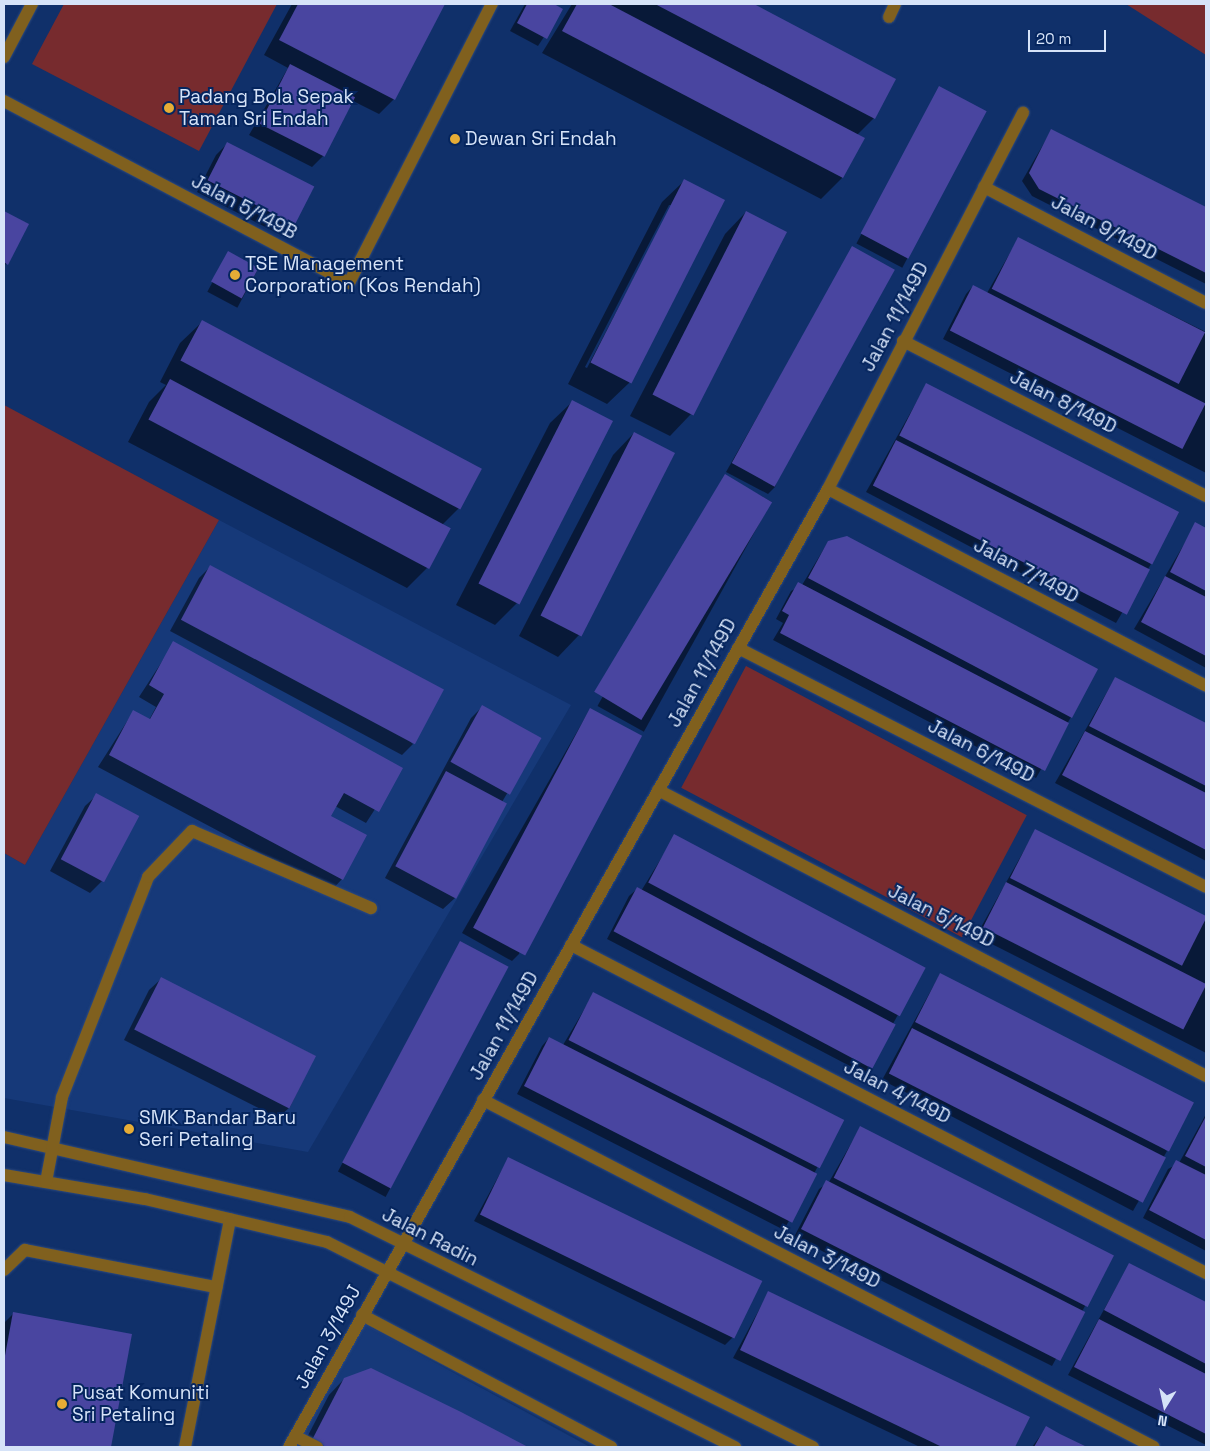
<!DOCTYPE html>
<style>
body{margin:0}
#map{position:relative;width:1210px;height:1451px;overflow:hidden;background:#10306a;font-family:"Space Grotesk",sans-serif}
div>[style]{position:absolute}
[style*='--x']{left:calc(var(--x)*1px);top:calc(var(--y)*1px);width:calc(var(--w)*1px);rotate:calc(var(--a)*1deg)}
.built>*{inset:0;background:#163979}
.green>*{inset:0;background:#772b2e;transform-origin:0 0}
.shadow>*{inset:0;background:#0007;transform-origin:0 0}
.building>*{inset:0;background:#4945a0;transform-origin:0 0}
.roads{filter:drop-shadow(0 0 1px #2c497e) drop-shadow(0 0 1px #2c497e)}
.minor>*{height:12px;margin:-6px;padding:0 6px;transform-origin:6px;border-radius:6px;background:#80601e}
.dots>*{width:14px;height:14px;translate:-50% -50%;box-sizing:border-box;border:2px solid #05255e;border-radius:50%}
span{translate:-50% -50%;white-space:nowrap;text-align:center;line-height:1.15;-webkit-text-stroke:4px #05255e;paint-order:stroke}
.poi-label{font-size:19px;color:#d6e3f8}
.left{translate:0 -50%;text-align:left}
.street-label{font-size:19px;color:#d6e3f8}
.frame{position:absolute;inset:0;border:5px solid #d6e3f8;pointer-events:none}
.north{position:absolute;left:1140px;top:1381px;width:50px;height:50px;-webkit-text-stroke:4px #05255e;paint-order:stroke;rotate:190deg;font-size:14px;font-weight:700;line-height:20px;text-align:center;color:#d6e3f8}
.north::after{content:'';display:block;margin:auto;width:18px;height:22px;background:#d6e3f8;clip-path:polygon(50% 0,100% 100%,50% 72%,0 100%)}
.scale{position:absolute;left:1028px;top:30px;width:78px;height:22px;box-sizing:border-box;border:2px solid #d6e3f8;border-top:0;padding-left:6px;font-size:15px;line-height:18px;white-space:nowrap;color:#d6e3f8;-webkit-text-stroke:4px #05255e;paint-order:stroke}
</style>
<div id="map">
<div class="built">
<i style="clip-path:polygon(219px 520px,571px 705px,308px 1152px,4px 1098px,4px 853px,25px 865px)"></i>
<i style="clip-path:polygon(357px 1320px,590px 1447px,293px 1447px)"></i>
</div>
<div class="green">
<i style="clip-path:polygon(64px 4px,277px 4px,199px 151px,32px 64px)"></i>
<i style="clip-path:polygon(1126px 4px,1206px 4px,1206px 55px)"></i>
<i style="clip-path:polygon(4px 405px,219px 520px,25px 865px,4px 853px)"></i>
<i style="left:746px;top:666px;width:318px;height:138px;rotate:28deg"></i>
</div>
<div class="shadow">
<i style="clip-path:polygon(292px 4px,443px 4px,394px 99px,379px 114px,351px 100px,324px 155px,312px 167px,249px 135px,288px 68px,264px 55px)"></i>
<i style="clip-path:polygon(525px 4px,552px 4px,562px 9px,538px 46px,510px 31px)"></i>
<i style="clip-path:polygon(572px 4px,751px 4px,895px 79px,874px 118px,857px 135px,842px 178px,821px 199px,542px 53px)"></i>
<i style="left:939px;top:88px;width:52px;height:176px;rotate:28deg"></i>
<i style="clip-path:polygon(1051px 131px,1206px 209px,1206px 284px,1032px 196px,1022px 181px)"></i>
<i style="clip-path:polygon(228px 143px,294px 224px,283px 236px,197px 192px,216px 155px)"></i>
<i style="clip-path:polygon(evenodd,684px 181px,723px 201px,629px 383px,607px 404px,568px 384px,662px 202px,684px 181px,669px 205px,672px 205px,587px 368px,585px 367px,669px 205px)"></i>
<i style="clip-path:polygon(4px 212px,28px 224px,4px 267px)"></i>
<i style="clip-path:polygon(746px 212px,691px 414px,670px 436px,630px 416px,725px 234px)"></i>
<i style="clip-path:polygon(1018px 239px,1206px 332px,1206px 473px,943px 339px,966px 294px,973px 286px,987px 293px)"></i>
<i style="clip-path:polygon(853px 248px,775px 487px,768px 494px,726px 472px)"></i>
<i style="left:228px;top:253px;width:34px;height:44px;rotate:28deg"></i>
<i style="clip-path:polygon(202px 322px,460px 507px,443px 524px,429px 566px,407px 588px,128px 442px,149px 402px,166px 385px,160px 382px,180px 343px)"></i>
<i style="clip-path:polygon(926px 385px,1151px 564px,1116px 623px,866px 492px)"></i>
<i style="clip-path:polygon(572px 402px,517px 603px,495px 625px,456px 605px,550px 423px)"></i>
<i style="clip-path:polygon(634px 433px,579px 635px,558px 657px,519px 636px,613px 455px)"></i>
<i style="left:725px;top:476px;width:53px;height:263px;rotate:29deg"></i>
<i style="clip-path:polygon(1196px 524px,1206px 529px,1206px 668px,1134px 629px)"></i>
<i style="clip-path:polygon(828px 542px,1071px 717px,1036px 778px,773px 640px,783px 623px,776px 619px,791px 591px,802px 585px)"></i>
<i style="clip-path:polygon(210px 567px,413px 744px,402px 755px,170px 631px,199px 578px)"></i>
<i style="clip-path:polygon(174px 643px,401px 769px,366px 823px,335px 806px,329px 816px,342px 879px,331px 891px,98px 767px,133px 712px,149px 720px,156px 707px,139px 697px)"></i>
<i style="clip-path:polygon(1115px 678px,1206px 725px,1206px 861px,1055px 783px)"></i>
<i style="clip-path:polygon(482px 707px,540px 738px,502px 802px,455px 898px,443px 909px,385px 878px,471px 718px)"></i>
<i style="clip-path:polygon(590px 709px,519px 954px,512px 961px,462px 933px)"></i>
<i style="clip-path:polygon(97px 795px,137px 817px,102px 881px,90px 893px,50px 871px,85px 806px)"></i>
<i style="clip-path:polygon(1035px 831px,1206px 920px,1206px 1053px,976px 936px)"></i>
<i style="clip-path:polygon(675px 836px,924px 968px,865px 1074px,607px 939px,629px 896px,637px 889px,641px 891px)"></i>
<i style="left:460px;top:942px;width:54px;height:260px;rotate:28deg"></i>
<i style="clip-path:polygon(940px 974px,1167px 1151px,1133px 1211px,882px 1080px)"></i>
<i style="clip-path:polygon(161px 979px,315px 1056px,290px 1107px,278px 1118px,124px 1040px,149px 990px)"></i>
<i style="clip-path:polygon(594px 993px,842px 1121px,784px 1230px,517px 1094px,542px 1046px,549px 1038px,563px 1045px)"></i>
<i style="clip-path:polygon(1206px 1114px,1206px 1251px,1143px 1218px,1168px 1169px,1179px 1163px)"></i>
<i style="clip-path:polygon(860px 1128px,1112px 1257px,1052px 1366px,794px 1237px,819px 1189px,829px 1182px)"></i>
<i style="clip-path:polygon(508px 1159px,733px 1337px,725px 1345px,474px 1221px)"></i>
<i style="clip-path:polygon(1129px 1264px,1206px 1304px,1206px 1445px,1068px 1375px)"></i>
<i style="clip-path:polygon(768px 1293px,1028px 1418px,1014px 1447px,920px 1447px,733px 1358px)"></i>
<i style="clip-path:polygon(13px 1314px,131px 1335px,110px 1447px,4px 1447px,4px 1323px)"></i>
<i style="clip-path:polygon(371px 1369px,523px 1447px,302px 1447px,329px 1395px,344px 1379px)"></i>
<i style="clip-path:polygon(1046px 1428px,1084px 1447px,1032px 1447px)"></i>
</div>
<div class="building">
<i style="clip-path:polygon(298px 4px,445px 4px,395px 100px,279px 40px)"></i>
<i style="clip-path:polygon(527px 4px,554px 4px,563px 9px,547px 39px,517px 23px)"></i>
<i style="clip-path:polygon(577px 4px,609px 4px,865px 138px,843px 178px,562px 31px)"></i>
<i style="clip-path:polygon(655px 4px,754px 4px,896px 79px,875px 119px)"></i>
<i style="left:290px;top:64px;width:73px;height:67px;rotate:27deg"></i>
<i style="left:939px;top:86px;width:54px;height:167px;rotate:28deg"></i>
<i style="clip-path:polygon(1051px 129px,1206px 207px,1206px 273px,1039px 189px,1029px 173px)"></i>
<i style="left:227px;top:142px;width:98px;height:43px;rotate:27deg"></i>
<i style="left:684px;top:179px;width:46px;height:206px;rotate:27deg"></i>
<i style="clip-path:polygon(4px 211px,29px 224px,8px 265px,4px 262px)"></i>
<i style="left:746px;top:211px;width:46px;height:206px;rotate:27deg"></i>
<i style="left:1018px;top:237px;width:210px;height:58px;rotate:27deg"></i>
<i style="left:852px;top:246px;width:49px;height:248px;rotate:29deg"></i>
<i style="left:228px;top:251px;width:35px;height:35px;rotate:29deg"></i>
<i style="left:973px;top:285px;width:261px;height:51px;rotate:27deg"></i>
<i style="left:202px;top:320px;width:317px;height:46px;rotate:28deg"></i>
<i style="left:170px;top:379px;width:318px;height:46px;rotate:28deg"></i>
<i style="left:926px;top:383px;width:284px;height:59px;rotate:27deg"></i>
<i style="left:572px;top:400px;width:46px;height:206px;rotate:27deg"></i>
<i style="left:634px;top:432px;width:46px;height:206px;rotate:27deg"></i>
<i style="left:896px;top:440px;width:285px;height:51px;rotate:27deg"></i>
<i style="left:725px;top:474px;width:55px;height:254px;rotate:31deg"></i>
<i style="clip-path:polygon(1195px 522px,1206px 528px,1206px 591px,1170px 572px)"></i>
<i style="clip-path:polygon(847px 536px,1098px 669px,1072px 718px,808px 578px,828px 541px)"></i>
<i style="left:210px;top:565px;width:265px;height:62px;rotate:28deg"></i>
<i style="clip-path:polygon(1165px 576px,1206px 597px,1206px 656px,1141px 622px)"></i>
<i style="clip-path:polygon(798px 582px,1069px 723px,1045px 771px,780px 633px,789px 615px,782px 611px)"></i>
<i style="clip-path:polygon(173px 641px,403px 768px,379px 812px,344px 793px,331px 816px,367px 835px,343px 880px,109px 755px,133px 710px,150px 719px,164px 694px,149px 685px)"></i>
<i style="clip-path:polygon(1115px 677px,1206px 723px,1206px 786px,1089px 726px)"></i>
<i style="left:482px;top:705px;width:68px;height:65px;rotate:29deg"></i>
<i style="left:590px;top:708px;width:59px;height:249px;rotate:28deg"></i>
<i style="clip-path:polygon(1085px 731px,1206px 793px,1206px 850px,1062px 775px)"></i>
<i style="left:446px;top:771px;width:69px;height:108px;rotate:28deg"></i>
<i style="left:96px;top:793px;width:49px;height:75px;rotate:28deg"></i>
<i style="left:1035px;top:829px;width:193px;height:55px;rotate:27deg"></i>
<i style="left:674px;top:834px;width:285px;height:55px;rotate:28deg"></i>
<i style="left:1006px;top:882px;width:225px;height:51px;rotate:27deg"></i>
<i style="left:637px;top:887px;width:293px;height:50px;rotate:28deg"></i>
<i style="left:460px;top:941px;width:55px;height:251px;rotate:28deg"></i>
<i style="left:940px;top:973px;width:285px;height:55px;rotate:27deg"></i>
<i style="left:161px;top:977px;width:174px;height:59px;rotate:27deg"></i>
<i style="left:593px;top:992px;width:282px;height:54px;rotate:27deg"></i>
<i style="left:912px;top:1028px;width:285px;height:51px;rotate:27deg"></i>
<i style="left:549px;top:1037px;width:301px;height:55px;rotate:27deg"></i>
<i style="clip-path:polygon(1206px 1116px,1206px 1167px,1185px 1156px)"></i>
<i style="left:860px;top:1126px;width:285px;height:58px;rotate:27deg"></i>
<i style="left:508px;top:1157px;width:283px;height:64px;rotate:26deg"></i>
<i style="clip-path:polygon(1176px 1160px,1206px 1175px,1206px 1240px,1149px 1210px)"></i>
<i style="left:826px;top:1180px;width:291px;height:55px;rotate:27deg"></i>
<i style="clip-path:polygon(1129px 1263px,1206px 1302px,1206px 1364px,1104px 1310px)"></i>
<i style="clip-path:polygon(768px 1291px,1030px 1417px,1015px 1447px,942px 1447px,740px 1350px)"></i>
<i style="clip-path:polygon(13px 1312px,132px 1334px,111px 1447px,4px 1447px,4px 1361px)"></i>
<i style="clip-path:polygon(1099px 1319px,1206px 1374px,1206px 1434px,1074px 1367px)"></i>
<i style="clip-path:polygon(371px 1368px,461px 1412px,528px 1447px,326px 1447px,312px 1440px,344px 1378px)"></i>
<i style="clip-path:polygon(1046px 1426px,1060px 1434px,1087px 1447px,1034px 1447px)"></i>
</div>
<div class="roads">
<div class="minor">
<i style="--x:889;--y:17;--w:14;--a:-65"></i>
<i style="--x:4;--y:57;--w:60;--a:-62.2"></i>
<i style="--x:4;--y:101;--w:390;--a:27.8"></i>
<i style="--x:349;--y:283;--w:314;--a:-62.9"></i>
<i style="--x:984;--y:187;--w:250;--a:27.6"></i>
<i style="--x:903;--y:341;--w:340;--a:27.1"></i>
<i style="--x:828;--y:489;--w:426;--a:27.5"></i>
<i style="--x:738;--y:648;--w:525;--a:27.05"></i>
<i style="--x:658;--y:790;--w:618;--a:27.56"></i>
<i style="--x:571;--y:945;--w:715;--a:27.32"></i>
<i style="--x:483;--y:1100;--w:755;--a:27.35"></i>
<i style="--x:4;--y:1137;--w:355;--a:13"></i>
<i style="--x:350;--y:1217;--w:517;--a:26.42"></i>
<i style="--x:4;--y:1175;--w:143;--a:9.7"></i>
<i style="--x:145;--y:1199;--w:187;--a:13.3"></i>
<i style="--x:327;--y:1242;--w:457;--a:26.7"></i>
<i style="--x:46;--y:1182;--w:86;--a:-79.3"></i>
<i style="--x:62;--y:1097;--w:236;--a:-68.6"></i>
<i style="--x:148;--y:877;--w:64;--a:-46.3"></i>
<i style="--x:192;--y:831;--w:195;--a:23.3"></i>
<i style="--x:4;--y:1270;--w:29;--a:-44"></i>
<i style="--x:25;--y:1250;--w:195;--a:11"></i>
<i style="--x:362;--y:1315;--w:282;--a:27.9"></i>
<i style="--x:295;--y:1436;--w:25;--a:27"></i>
<i style="--x:185;--y:1447;--w:232;--a:-78.8"></i>
<i style="--x:289;--y:1447;--w:1099;--a:-60.64"></i>
<i style="--x:828;--y:489;--w:424;--a:-62.6"></i>
</div>
</div>
<div class="dots">
<i style="left:169px;top:108px;background:#e6ac36"></i>
<i style="left:455px;top:139px;background:#e6ac36"></i>
<i style="left:235px;top:275px;background:#e6ac36"></i>
<i style="left:129px;top:1129px;background:#e6ac36"></i>
<i style="left:62px;top:1404px;background:#e6ac36"></i>
</div>
<div class="poi-label">
<span class="left" style="left:179px;top:108px">Padang Bola Sepak<br>Taman Sri Endah</span>
<span class="left" style="left:465px;top:139px">Dewan Sri Endah</span>
<span class="left" style="left:245px;top:275px">TSE Management<br>Corporation (Kos Rendah)</span>
<span class="left" style="left:139px;top:1129px">SMK Bandar Baru<br>Seri Petaling</span>
<span class="left" style="left:72px;top:1404px">Pusat Komuniti<br>Sri Petaling</span>
</div>
<div class="street-label">
<span style="left:244px;top:207px;rotate:28deg">Jalan 5/149B</span>
<span style="left:1104px;top:228px;rotate:28deg">Jalan 9/149D</span>
<span style="left:895px;top:317px;rotate:-62deg">Jalan 11/149D</span>
<span style="left:1063px;top:402px;rotate:27deg">Jalan 8/149D</span>
<span style="left:1026px;top:571px;rotate:28deg">Jalan 7/149D</span>
<span style="left:702px;top:673px;rotate:-61deg">Jalan 11/149D</span>
<span style="left:981px;top:751px;rotate:27deg">Jalan 6/149D</span>
<span style="left:941px;top:916px;rotate:27deg">Jalan 5/149D</span>
<span style="left:504px;top:1026px;rotate:-61deg">Jalan 11/149D</span>
<span style="left:897px;top:1092px;rotate:27deg">Jalan 4/149D</span>
<span style="left:430px;top:1237px;rotate:27deg">Jalan Radin</span>
<span style="left:827px;top:1257px;rotate:27deg">Jalan 3/149D</span>
<span style="left:328px;top:1337px;rotate:-61deg">Jalan 3/149J</span>
</div>
<div class="frame"></div>
<div class="north">N</div>
<div class="scale">20 m</div>
</div>
